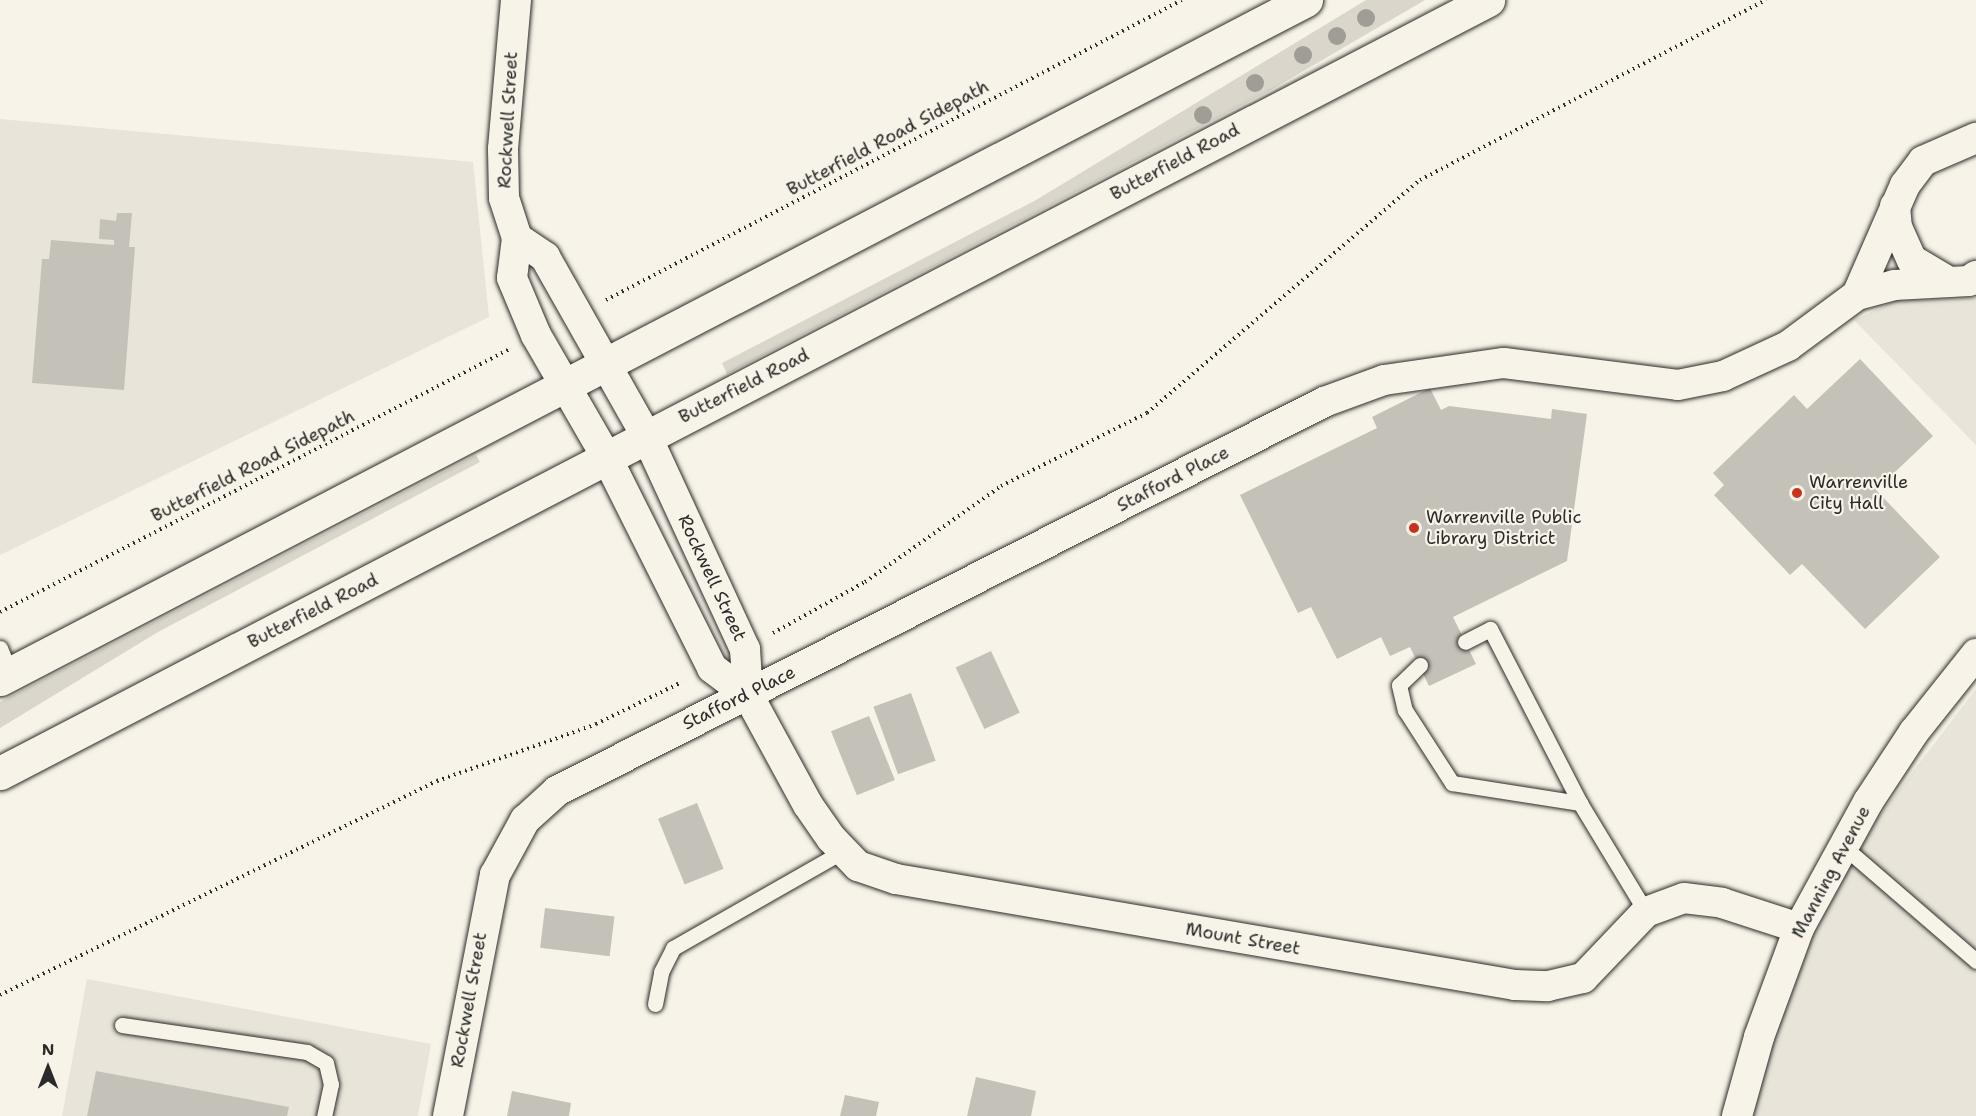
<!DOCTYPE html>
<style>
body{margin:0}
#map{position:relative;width:1976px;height:1116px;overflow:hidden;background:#f7f3e8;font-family:"Shantell Sans",sans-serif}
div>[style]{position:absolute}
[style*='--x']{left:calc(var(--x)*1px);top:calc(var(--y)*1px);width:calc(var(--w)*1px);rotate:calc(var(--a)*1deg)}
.built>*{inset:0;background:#e8e4da}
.green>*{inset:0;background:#dad6cc}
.building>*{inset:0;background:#c4c1b9;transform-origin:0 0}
.path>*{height:4px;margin-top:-2px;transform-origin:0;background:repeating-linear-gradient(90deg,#2b2b2b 0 1.5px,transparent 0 6px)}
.roads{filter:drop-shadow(0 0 2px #2b2b2b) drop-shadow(0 0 2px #2b2b2b)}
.lane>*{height:15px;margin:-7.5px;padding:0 7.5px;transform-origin:7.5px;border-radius:7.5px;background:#f7f3e8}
.street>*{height:30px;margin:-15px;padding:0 15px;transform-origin:15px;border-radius:15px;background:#f7f3e8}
.primary>*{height:33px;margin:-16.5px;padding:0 16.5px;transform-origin:16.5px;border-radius:16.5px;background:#f7f3e8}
.trees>*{width:18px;height:18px;margin:-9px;border-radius:50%;background:#9f9d96}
.dots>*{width:16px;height:16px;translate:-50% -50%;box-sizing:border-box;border:3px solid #f7f3e8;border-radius:50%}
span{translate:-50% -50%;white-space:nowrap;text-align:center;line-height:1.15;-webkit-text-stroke:4.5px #f7f3e8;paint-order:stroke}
.street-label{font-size:18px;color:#2b2b2b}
.poi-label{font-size:18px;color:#2b2b2b}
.left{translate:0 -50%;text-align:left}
.north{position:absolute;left:18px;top:1038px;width:60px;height:60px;-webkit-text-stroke:4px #f7f3e8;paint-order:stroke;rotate:0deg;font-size:16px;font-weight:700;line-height:24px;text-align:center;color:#2b2b2b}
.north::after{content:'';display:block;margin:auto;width:21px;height:27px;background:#2b2b2b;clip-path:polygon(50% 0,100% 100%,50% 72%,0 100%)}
</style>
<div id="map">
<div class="built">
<i style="clip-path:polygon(0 119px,473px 162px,489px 317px,0 555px)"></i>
<i style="clip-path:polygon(1976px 298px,1976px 445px,1854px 320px,1895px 301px)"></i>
<i style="clip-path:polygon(1976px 689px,1976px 1116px,1751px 1116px,1768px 1042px,1811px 933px,1878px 817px)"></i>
<i style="clip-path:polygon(87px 979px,431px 1044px,418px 1116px,62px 1116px)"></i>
</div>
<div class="green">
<i style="clip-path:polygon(1366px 0,1425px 0,1271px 90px,727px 374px,722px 363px,1036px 200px)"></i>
<i style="clip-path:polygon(476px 455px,480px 462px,158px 632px,0 728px,0 702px)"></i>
</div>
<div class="building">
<i style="clip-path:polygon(117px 213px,132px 213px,129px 247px,135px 247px,124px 390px,32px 383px,42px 259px,49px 259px,51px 240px,114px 245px,114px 240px,99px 239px,100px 219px,116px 221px)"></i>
<i style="clip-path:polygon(1860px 359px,1933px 436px,1876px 490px,1940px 557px,1865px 629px,1802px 564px,1790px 575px,1714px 495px,1724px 485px,1713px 473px,1794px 395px,1807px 409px)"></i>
<i style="clip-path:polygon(1430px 388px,1441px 410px,1449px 406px,1551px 419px,1552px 409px,1587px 414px,1567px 561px,1453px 617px,1476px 664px,1429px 686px,1410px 647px,1390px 656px,1381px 637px,1337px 659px,1311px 607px,1298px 613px,1240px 495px,1377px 428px,1372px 417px)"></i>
<i style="left:991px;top:651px;width:68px;height:39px;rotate:65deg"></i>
<i style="left:911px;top:693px;width:72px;height:40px;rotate:70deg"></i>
<i style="left:869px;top:716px;width:69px;height:41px;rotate:68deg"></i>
<i style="left:697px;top:803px;width:71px;height:42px;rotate:68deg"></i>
<i style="left:545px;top:908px;width:70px;height:40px;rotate:7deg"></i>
<i style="clip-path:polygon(96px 1071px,289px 1107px,287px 1116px,87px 1116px)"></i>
<i style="clip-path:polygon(976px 1077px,1036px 1091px,1031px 1116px,967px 1116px)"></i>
<i style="clip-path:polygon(512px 1091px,571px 1103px,569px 1116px,507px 1116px)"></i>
<i style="clip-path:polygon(845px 1095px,879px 1102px,876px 1116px,840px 1116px)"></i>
</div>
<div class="path">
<i style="--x:606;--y:300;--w:649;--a:-27.51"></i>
<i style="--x:0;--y:612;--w:572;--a:-27.28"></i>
<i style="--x:773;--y:633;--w:105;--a:-29"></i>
<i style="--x:865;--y:582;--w:166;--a:-35.2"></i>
<i style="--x:1001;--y:486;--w:163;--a:-26.6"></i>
<i style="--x:1147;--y:413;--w:359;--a:-40.5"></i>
<i style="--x:1420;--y:180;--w:390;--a:-27.5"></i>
<i style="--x:0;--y:995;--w:487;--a:-26.1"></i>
<i style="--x:437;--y:781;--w:169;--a:-19.7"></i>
<i style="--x:596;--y:724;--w:96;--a:-26"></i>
</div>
<div class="roads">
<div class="lane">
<i style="--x:0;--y:648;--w:27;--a:68"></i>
<i style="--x:1420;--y:665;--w:29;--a:136"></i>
<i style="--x:1399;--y:685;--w:26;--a:77"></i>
<i style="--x:1405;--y:710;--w:87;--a:57.2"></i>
<i style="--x:1452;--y:783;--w:130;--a:8.9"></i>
<i style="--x:1580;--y:803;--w:196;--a:-117.3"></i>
<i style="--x:1490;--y:629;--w:28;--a:153"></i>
<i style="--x:1580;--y:803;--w:127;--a:58.8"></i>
<i style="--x:1843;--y:846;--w:176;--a:40.8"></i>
<i style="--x:655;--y:1004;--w:33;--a:-79"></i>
<i style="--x:661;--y:972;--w:27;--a:-63"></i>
<i style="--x:673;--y:948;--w:196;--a:-29.7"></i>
<i style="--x:122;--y:1025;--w:187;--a:8.3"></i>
<i style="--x:307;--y:1052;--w:22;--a:30"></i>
<i style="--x:326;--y:1063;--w:22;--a:77"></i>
<i style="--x:331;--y:1084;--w:33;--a:102"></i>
</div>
<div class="street">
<i style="--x:516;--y:0;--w:150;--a:95"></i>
<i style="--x:503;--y:149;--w:49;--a:88.8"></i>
<i style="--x:504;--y:198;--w:42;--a:72"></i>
<i style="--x:517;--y:238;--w:40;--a:97.1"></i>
<i style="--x:512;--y:278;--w:62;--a:67.2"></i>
<i style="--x:536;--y:335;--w:142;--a:60"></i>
<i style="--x:607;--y:458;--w:235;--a:63.4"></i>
<i style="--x:712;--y:668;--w:45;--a:36.9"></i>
<i style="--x:748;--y:695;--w:125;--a:61.4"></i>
<i style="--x:808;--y:805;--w:40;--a:55.1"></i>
<i style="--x:831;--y:838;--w:39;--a:46"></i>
<i style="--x:858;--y:866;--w:40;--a:18.9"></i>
<i style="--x:896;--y:879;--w:628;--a:9.72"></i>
<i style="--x:1515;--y:985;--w:33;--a:2"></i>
<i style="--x:1548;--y:986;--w:36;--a:-13"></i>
<i style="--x:1583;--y:978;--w:91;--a:-46.3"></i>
<i style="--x:1646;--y:912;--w:40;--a:-20.2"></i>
<i style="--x:1684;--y:898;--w:38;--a:7"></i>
<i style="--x:1722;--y:903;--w:81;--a:18"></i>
<i style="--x:1895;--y:206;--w:21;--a:85"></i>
<i style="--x:1897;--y:227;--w:36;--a:66"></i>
<i style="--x:1912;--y:260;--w:43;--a:30.7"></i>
<i style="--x:517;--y:238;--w:34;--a:34"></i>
<i style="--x:545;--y:257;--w:207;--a:60.5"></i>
<i style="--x:647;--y:437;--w:234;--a:65.2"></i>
<i style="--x:745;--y:649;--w:46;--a:86.3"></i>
<i style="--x:1857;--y:295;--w:120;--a:-66.4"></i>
<i style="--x:1905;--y:185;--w:30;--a:-53"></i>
<i style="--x:1923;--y:161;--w:58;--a:-23.5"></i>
<i style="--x:448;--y:1116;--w:246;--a:-79"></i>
<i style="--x:495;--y:875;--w:63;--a:-61.4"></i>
<i style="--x:525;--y:820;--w:43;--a:-42.2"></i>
<i style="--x:557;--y:791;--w:860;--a:-26.89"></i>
<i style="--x:1324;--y:402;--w:64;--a:-20.1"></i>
<i style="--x:1384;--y:380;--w:121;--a:-8.1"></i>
<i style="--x:1504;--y:363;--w:175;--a:7.2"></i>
<i style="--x:1678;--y:385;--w:46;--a:-11.3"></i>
<i style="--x:1723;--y:376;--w:72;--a:-24.8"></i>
<i style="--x:1788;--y:346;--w:86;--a:-36.5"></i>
<i style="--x:1857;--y:295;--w:38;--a:-15"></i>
<i style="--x:1894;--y:285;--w:75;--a:-3.1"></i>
<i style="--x:1969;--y:281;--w:9;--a:-36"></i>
<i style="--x:1737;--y:1116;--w:82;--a:-74.4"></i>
<i style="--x:1759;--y:1037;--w:116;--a:-69.8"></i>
<i style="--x:1799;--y:928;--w:144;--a:-61.3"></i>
<i style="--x:1868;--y:802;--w:84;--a:-56.7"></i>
<i style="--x:1914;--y:732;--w:100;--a:-51.5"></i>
</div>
<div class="primary">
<i style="--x:0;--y:679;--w:1472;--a:-27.47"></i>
<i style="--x:0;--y:773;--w:1677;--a:-27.45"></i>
</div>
</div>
<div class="trees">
<i style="left:1366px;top:18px"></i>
<i style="left:1337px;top:36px"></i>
<i style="left:1303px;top:55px"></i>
<i style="left:1255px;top:83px"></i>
<i style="left:1203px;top:115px"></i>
</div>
<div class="dots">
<i style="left:1797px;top:493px;background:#c8321e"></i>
<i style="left:1414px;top:528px;background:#c8321e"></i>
</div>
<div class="street-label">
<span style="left:508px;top:120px;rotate:-87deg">Rockwell Street</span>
<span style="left:888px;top:138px;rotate:-28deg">Butterfield Road Sidepath</span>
<span style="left:1175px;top:162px;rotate:-28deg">Butterfield Road</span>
<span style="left:744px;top:386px;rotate:-27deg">Butterfield Road</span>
<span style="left:253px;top:466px;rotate:-27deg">Butterfield Road Sidepath</span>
<span style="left:1173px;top:479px;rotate:-27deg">Stafford Place</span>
<span style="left:712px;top:578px;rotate:65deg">Rockwell Street</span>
<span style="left:313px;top:611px;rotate:-27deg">Butterfield Road</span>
<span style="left:739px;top:698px;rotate:-26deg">Stafford Place</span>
<span style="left:1831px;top:872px;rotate:-62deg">Manning Avenue</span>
<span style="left:1243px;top:939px;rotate:10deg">Mount Street</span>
<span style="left:469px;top:1000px;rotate:-80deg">Rockwell Street</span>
</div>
<div class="poi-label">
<span class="left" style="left:1809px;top:493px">Warrenville<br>City Hall</span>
<span class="left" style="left:1426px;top:528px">Warrenville Public<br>Library District</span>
</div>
<div class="north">N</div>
</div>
